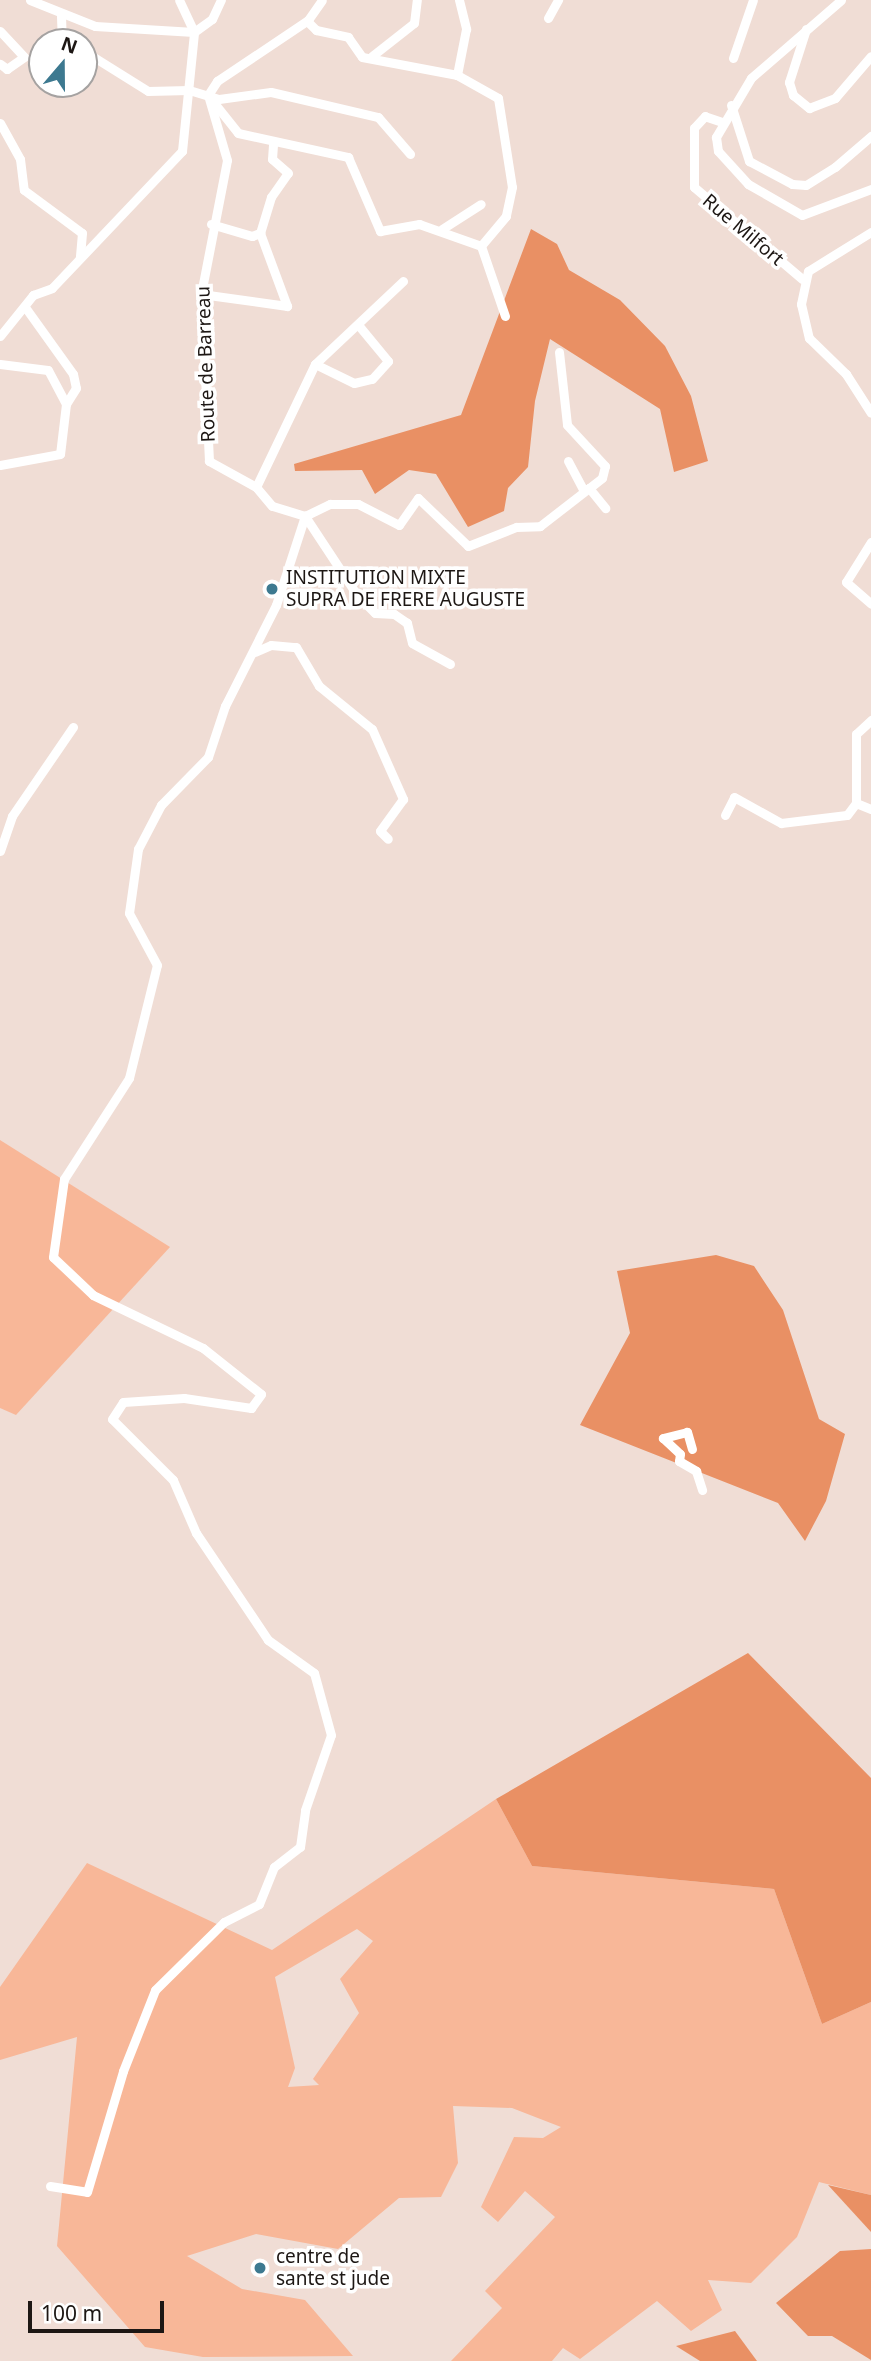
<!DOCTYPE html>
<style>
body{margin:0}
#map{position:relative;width:871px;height:2361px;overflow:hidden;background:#f0ddd5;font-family:"Noto Sans",sans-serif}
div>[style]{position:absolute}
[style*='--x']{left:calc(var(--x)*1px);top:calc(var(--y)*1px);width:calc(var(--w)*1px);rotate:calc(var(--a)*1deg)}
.green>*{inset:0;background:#f8b798}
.forest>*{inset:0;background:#e99064}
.minor>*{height:9px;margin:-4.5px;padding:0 4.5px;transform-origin:4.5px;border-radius:4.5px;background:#fff}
.dots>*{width:19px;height:19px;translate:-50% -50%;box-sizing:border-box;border:4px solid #fff;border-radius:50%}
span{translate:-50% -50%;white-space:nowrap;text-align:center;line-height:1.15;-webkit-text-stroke:7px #fff;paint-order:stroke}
.street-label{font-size:19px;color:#1d1714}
.poi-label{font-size:19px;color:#1d1714}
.left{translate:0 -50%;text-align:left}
.north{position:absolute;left:28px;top:28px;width:70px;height:70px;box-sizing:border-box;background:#fff;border:2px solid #a5a2a1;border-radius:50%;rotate:20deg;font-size:19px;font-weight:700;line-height:28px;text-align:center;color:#1d1714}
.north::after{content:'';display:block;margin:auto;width:24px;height:32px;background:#3d7990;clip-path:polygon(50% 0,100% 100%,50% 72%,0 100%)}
.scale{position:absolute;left:28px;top:2301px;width:136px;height:32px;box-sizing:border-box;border:4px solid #1d1714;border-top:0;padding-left:9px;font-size:21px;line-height:24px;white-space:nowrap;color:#1d1714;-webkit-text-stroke:5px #fff;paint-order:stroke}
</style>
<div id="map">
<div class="green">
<i style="clip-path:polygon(0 1140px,170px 1247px,16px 1415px,0 1408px)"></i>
<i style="clip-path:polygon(evenodd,496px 1799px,532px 1866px,774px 1889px,822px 2024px,871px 2002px,871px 2195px,819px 2182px,797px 2237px,751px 2283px,708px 2280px,722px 2310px,691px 2331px,657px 2301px,580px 2359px,563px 2348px,552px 2361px,451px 2361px,502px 2308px,485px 2291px,555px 2217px,525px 2191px,498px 2222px,481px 2207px,514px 2137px,543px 2138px,561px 2127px,512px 2108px,453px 2106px,458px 2163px,441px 2197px,399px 2198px,338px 2249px,256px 2234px,187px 2256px,242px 2289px,305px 2300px,353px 2356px,203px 2357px,145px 2347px,57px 2246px,77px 2037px,0 2060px,0 1987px,87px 1863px,272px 1950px,496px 1799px,357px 1929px,373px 1941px,340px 1979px,359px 2013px,313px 2079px,319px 2085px,288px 2087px,295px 2068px,275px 1977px,357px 1929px)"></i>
</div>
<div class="forest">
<i style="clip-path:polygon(531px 229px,557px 244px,569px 270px,620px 300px,665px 346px,691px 396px,708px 461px,674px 472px,660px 409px,550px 339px,535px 401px,528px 467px,508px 488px,504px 511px,468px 527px,436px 474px,409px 470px,375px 494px,362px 470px,295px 471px,294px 464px,461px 415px)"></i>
<i style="clip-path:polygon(716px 1255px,754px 1266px,783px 1310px,819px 1419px,845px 1434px,826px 1501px,805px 1541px,778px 1503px,580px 1425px,630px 1333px,617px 1271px)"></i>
<i style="clip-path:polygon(748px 1653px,871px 1778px,871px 2002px,822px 2024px,774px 1889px,532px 1866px,496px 1799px)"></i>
<i style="clip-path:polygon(828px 2185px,871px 2195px,871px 2232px)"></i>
<i style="clip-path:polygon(871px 2249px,871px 2360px,832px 2336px,808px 2336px,776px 2303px,840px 2251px)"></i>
<i style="clip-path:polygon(735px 2331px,757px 2361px,700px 2361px,676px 2346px)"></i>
</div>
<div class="minor">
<i style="--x:30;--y:0;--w:70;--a:21.8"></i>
<i style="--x:95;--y:26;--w:99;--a:3.5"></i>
<i style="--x:194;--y:32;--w:22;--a:-36"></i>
<i style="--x:212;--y:19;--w:21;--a:-65"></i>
<i style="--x:459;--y:0;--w:30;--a:76"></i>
<i style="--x:466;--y:29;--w:47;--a:101.1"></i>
<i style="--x:457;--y:75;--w:47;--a:29.3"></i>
<i style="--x:498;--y:98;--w:90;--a:81.1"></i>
<i style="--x:512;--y:187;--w:30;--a:102"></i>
<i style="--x:506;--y:216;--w:39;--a:130"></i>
<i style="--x:841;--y:0;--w:119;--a:139.1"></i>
<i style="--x:751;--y:78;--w:69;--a:120.7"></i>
<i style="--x:716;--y:137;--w:14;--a:82"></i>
<i style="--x:718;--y:151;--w:45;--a:47.7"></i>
<i style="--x:748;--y:184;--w:62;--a:29.9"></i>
<i style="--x:802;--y:215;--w:74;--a:-20.6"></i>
<i style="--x:61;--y:16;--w:26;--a:88"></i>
<i style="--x:548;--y:18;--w:21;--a:-61"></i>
<i style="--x:307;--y:21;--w:13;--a:45"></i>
<i style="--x:316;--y:30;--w:33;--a:12"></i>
<i style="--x:348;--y:37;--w:24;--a:55"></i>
<i style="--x:362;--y:57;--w:97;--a:10.7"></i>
<i style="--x:806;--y:29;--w:56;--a:107.8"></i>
<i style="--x:789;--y:82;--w:14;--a:73"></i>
<i style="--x:793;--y:95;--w:21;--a:39"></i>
<i style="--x:809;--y:108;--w:28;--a:-21"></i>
<i style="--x:835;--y:98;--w:55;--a:-49.4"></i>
<i style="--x:0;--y:31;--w:35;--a:47"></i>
<i style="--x:24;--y:57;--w:21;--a:145"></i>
<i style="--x:7;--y:69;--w:9;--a:-144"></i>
<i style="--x:84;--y:51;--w:75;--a:32"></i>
<i style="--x:148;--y:91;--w:41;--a:-1.4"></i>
<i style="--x:189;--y:90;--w:31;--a:17"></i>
<i style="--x:219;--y:99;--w:52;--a:-7.7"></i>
<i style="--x:271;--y:92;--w:110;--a:13.2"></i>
<i style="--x:378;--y:117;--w:49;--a:49.1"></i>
<i style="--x:372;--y:56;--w:53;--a:-38.2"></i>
<i style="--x:414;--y:23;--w:23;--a:-83"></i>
<i style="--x:733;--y:58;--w:61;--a:-71"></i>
<i style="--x:208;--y:95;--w:17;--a:-57"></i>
<i style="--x:217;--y:81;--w:110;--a:-33.8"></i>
<i style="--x:308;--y:20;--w:24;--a:-55"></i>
<i style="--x:211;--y:99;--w:43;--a:51.5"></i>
<i style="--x:238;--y:133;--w:113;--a:12.3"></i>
<i style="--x:348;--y:157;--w:81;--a:66.6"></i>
<i style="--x:380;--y:231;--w:40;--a:-10"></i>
<i style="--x:419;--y:224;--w:66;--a:19.5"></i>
<i style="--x:481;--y:246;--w:74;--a:71.1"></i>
<i style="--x:731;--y:105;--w:59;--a:72.2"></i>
<i style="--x:749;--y:161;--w:49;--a:28.1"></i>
<i style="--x:792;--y:184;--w:14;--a:4"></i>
<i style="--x:806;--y:185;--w:34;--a:-32"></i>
<i style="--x:835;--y:167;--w:48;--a:-40.7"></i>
<i style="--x:722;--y:122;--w:18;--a:-161"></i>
<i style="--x:705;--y:116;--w:16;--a:133"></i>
<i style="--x:694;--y:128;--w:59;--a:90"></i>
<i style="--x:694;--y:187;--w:142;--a:40.4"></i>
<i style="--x:0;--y:123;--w:41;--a:60.9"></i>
<i style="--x:20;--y:159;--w:31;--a:83"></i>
<i style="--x:24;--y:190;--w:72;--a:36.6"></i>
<i style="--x:82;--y:233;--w:25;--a:95"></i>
<i style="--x:211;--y:224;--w:43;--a:16.3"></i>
<i style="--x:252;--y:236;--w:9;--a:-21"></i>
<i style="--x:260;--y:233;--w:38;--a:-73"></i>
<i style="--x:271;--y:197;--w:29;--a:-55"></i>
<i style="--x:288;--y:173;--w:21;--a:-139"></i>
<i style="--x:272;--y:159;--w:15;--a:-86"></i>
<i style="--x:442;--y:229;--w:46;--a:-32.7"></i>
<i style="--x:871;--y:232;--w:74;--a:148.2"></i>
<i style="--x:808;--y:271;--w:34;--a:102"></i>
<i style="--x:801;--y:304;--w:35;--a:77"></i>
<i style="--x:809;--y:338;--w:52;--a:44.2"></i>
<i style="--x:846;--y:374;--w:46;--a:57.3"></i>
<i style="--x:260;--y:233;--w:78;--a:69.7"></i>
<i style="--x:201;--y:294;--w:87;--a:7.9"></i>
<i style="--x:25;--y:307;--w:82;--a:54.4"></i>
<i style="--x:73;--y:374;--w:14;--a:78"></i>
<i style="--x:76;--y:388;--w:19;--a:122"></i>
<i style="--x:0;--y:336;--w:53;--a:-51.2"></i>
<i style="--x:33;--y:295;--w:20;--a:-20"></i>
<i style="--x:52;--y:288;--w:189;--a:-46.5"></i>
<i style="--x:182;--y:151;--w:120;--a:-84.2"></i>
<i style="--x:194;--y:32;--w:35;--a:-115"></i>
<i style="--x:559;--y:352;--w:73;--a:83.7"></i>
<i style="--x:567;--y:425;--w:56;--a:47.2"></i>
<i style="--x:605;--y:466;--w:12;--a:104"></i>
<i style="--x:602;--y:478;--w:16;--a:142"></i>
<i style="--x:589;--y:488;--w:26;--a:51"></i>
<i style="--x:0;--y:364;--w:48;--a:7.1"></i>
<i style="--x:48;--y:370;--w:38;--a:62"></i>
<i style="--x:66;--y:404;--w:50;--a:96.8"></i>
<i style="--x:60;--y:454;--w:61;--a:169.6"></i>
<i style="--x:315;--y:364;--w:43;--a:26"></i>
<i style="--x:354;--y:383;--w:18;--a:-13"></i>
<i style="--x:372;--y:379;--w:24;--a:-48"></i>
<i style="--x:388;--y:361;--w:44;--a:-129.5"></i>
<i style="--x:568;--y:461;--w:34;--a:62"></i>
<i style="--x:256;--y:487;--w:136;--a:-64.4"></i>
<i style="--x:315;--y:364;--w:121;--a:-43.3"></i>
<i style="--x:871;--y:542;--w:47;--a:122"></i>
<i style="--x:846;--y:582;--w:33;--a:41"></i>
<i style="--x:255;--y:652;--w:17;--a:-24"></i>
<i style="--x:271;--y:645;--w:25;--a:5"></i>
<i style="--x:296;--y:647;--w:45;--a:59.5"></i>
<i style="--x:319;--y:686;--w:68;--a:39.1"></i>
<i style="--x:372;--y:729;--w:77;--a:66.1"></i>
<i style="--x:403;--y:799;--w:39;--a:126"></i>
<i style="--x:380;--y:831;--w:11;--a:45"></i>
<i style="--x:450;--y:664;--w:43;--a:-151.1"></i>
<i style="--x:412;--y:643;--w:21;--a:-104"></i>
<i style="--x:407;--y:623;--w:16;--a:-145"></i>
<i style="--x:394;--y:614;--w:19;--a:-177"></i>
<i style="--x:375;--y:613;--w:25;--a:-135"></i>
<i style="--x:357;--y:595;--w:95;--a:-123.4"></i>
<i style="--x:305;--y:516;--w:28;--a:-26"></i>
<i style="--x:330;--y:504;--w:28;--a:0"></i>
<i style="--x:358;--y:504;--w:46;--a:27.1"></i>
<i style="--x:399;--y:525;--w:33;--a:-55"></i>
<i style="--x:418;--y:498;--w:69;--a:43.8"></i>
<i style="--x:468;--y:546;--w:52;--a:-21.6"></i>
<i style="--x:516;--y:527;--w:24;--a:-2"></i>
<i style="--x:540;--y:526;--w:62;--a:-37.8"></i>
<i style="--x:856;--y:803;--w:16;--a:22"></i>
<i style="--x:725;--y:815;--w:20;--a:-63"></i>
<i style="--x:734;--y:797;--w:54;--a:29"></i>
<i style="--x:781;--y:823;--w:66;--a:-6.9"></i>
<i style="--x:847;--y:815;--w:15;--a:-53"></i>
<i style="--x:856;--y:803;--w:69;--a:-90"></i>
<i style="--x:856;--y:734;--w:21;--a:-43"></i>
<i style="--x:0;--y:851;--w:37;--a:-71"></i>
<i style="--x:12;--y:816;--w:108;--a:-55.6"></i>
<i style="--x:692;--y:1449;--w:18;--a:-106"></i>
<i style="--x:687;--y:1432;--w:25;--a:166"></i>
<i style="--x:663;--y:1438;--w:23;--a:43"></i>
<i style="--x:680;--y:1454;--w:7;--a:98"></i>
<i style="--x:679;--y:1461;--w:20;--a:30"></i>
<i style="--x:696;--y:1471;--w:20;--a:72"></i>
<i style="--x:50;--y:2186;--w:37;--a:9"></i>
<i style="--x:87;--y:2192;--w:126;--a:-73.4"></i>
<i style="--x:123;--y:2071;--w:87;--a:-68.4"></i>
<i style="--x:155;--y:1990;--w:97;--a:-44.6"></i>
<i style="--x:224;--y:1922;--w:39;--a:-27"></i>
<i style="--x:259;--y:1904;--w:40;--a:-68"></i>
<i style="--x:274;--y:1867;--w:33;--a:-38"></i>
<i style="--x:300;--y:1847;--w:37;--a:-82"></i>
<i style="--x:305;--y:1810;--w:79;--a:-70.9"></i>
<i style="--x:331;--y:1735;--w:64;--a:-105.3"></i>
<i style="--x:314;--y:1673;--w:57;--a:-144.3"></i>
<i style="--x:268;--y:1640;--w:129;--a:-123.9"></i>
<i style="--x:196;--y:1533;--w:58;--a:-113.5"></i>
<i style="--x:173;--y:1480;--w:86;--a:-135"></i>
<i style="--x:112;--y:1419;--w:20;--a:-57"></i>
<i style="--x:123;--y:1402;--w:61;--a:-3.8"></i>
<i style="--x:184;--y:1398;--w:68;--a:8.5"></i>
<i style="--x:251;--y:1408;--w:17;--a:-54"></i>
<i style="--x:261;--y:1394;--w:74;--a:-141.6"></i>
<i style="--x:203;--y:1348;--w:122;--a:-154.3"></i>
<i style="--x:93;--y:1295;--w:55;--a:-136.5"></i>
<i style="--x:53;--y:1257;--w:79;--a:-82"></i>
<i style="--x:64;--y:1179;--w:120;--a:-57.2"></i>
<i style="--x:129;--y:1078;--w:116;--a:-76.1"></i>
<i style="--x:157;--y:965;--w:59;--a:-118.3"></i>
<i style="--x:129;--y:913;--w:65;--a:-82"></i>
<i style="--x:138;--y:849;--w:50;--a:-62.4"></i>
<i style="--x:161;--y:805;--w:67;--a:-45.6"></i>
<i style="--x:208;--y:757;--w:54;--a:-71.6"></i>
<i style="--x:225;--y:706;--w:113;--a:-63.2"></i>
<i style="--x:276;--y:605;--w:94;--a:-72"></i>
<i style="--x:305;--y:516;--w:34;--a:-163"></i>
<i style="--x:272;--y:506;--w:25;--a:-130"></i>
<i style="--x:256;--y:487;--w:54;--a:-151"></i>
<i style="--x:209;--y:461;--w:167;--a:-92.7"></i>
<i style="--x:201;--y:294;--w:136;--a:-79"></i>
<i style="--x:227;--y:160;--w:68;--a:-106.3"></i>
</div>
<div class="dots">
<i style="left:272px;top:589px;background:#3d7990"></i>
<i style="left:260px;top:2268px;background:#3d7990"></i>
</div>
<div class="street-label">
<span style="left:743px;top:230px;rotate:40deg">Rue Milfort</span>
<span style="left:206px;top:364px;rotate:-92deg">Route de Barreau</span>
</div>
<div class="poi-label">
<span class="left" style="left:286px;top:589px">INSTITUTION MIXTE<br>SUPRA DE FRERE AUGUSTE</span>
<span class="left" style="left:276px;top:2268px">centre de<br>sante st jude</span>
</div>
<div class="north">N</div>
<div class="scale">100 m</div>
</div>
